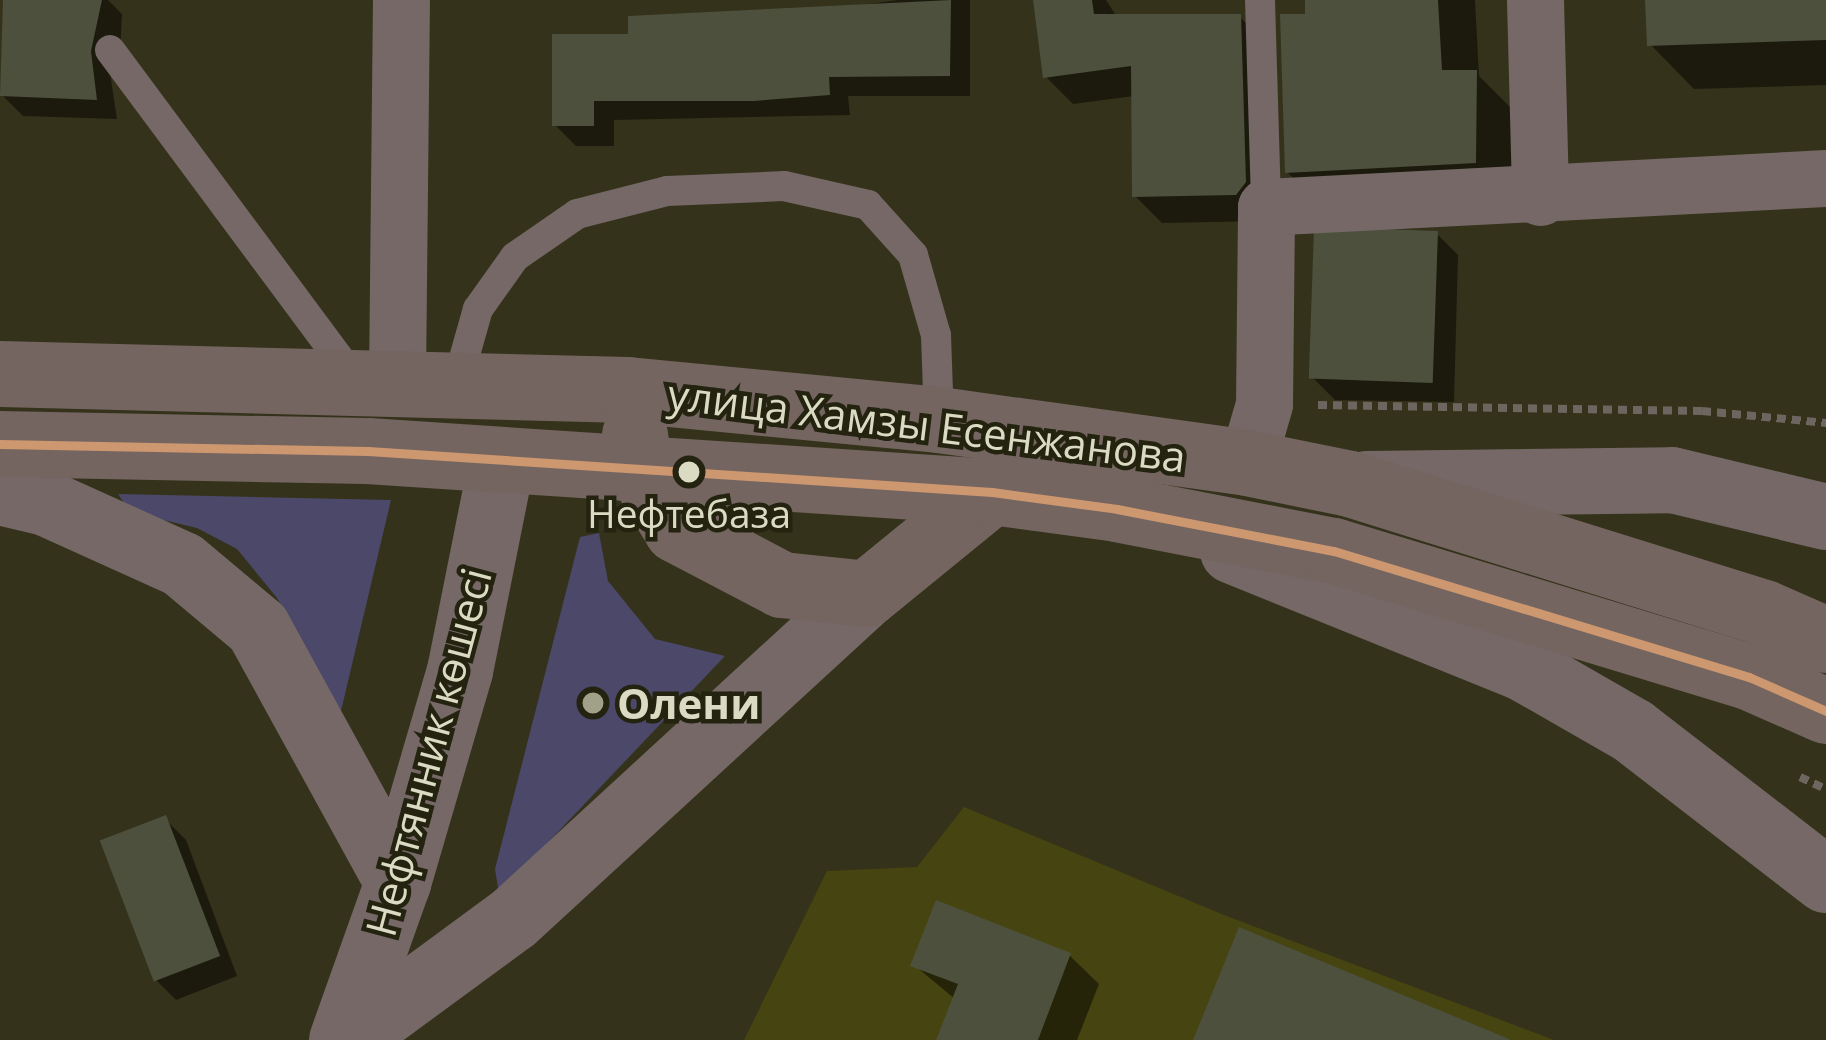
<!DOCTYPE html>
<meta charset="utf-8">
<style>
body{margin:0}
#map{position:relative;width:1826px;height:1040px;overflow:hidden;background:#34321a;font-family:"Open Sans",sans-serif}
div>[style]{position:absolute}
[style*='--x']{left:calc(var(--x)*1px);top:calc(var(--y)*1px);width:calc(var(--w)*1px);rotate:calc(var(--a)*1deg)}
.built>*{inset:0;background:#464411}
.green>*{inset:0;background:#4b486a}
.shadow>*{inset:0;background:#0007}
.building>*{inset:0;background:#4d503d;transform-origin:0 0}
.path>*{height:8px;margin-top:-4px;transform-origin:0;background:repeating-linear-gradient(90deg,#6d655f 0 9px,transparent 0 15px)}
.service>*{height:30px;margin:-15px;padding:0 15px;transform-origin:15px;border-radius:15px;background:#756867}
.minor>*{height:57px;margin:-28.5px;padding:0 28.5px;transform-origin:28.5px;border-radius:28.5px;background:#756867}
.tertiary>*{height:66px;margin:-33px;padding:0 33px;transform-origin:33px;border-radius:33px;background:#756867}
.secondary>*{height:66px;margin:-33px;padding:0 33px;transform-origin:33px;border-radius:33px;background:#756866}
.primary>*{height:66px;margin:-33px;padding:0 33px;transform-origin:33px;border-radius:33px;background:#746561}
.bus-1>*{height:9px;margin:-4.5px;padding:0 4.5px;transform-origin:4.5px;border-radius:4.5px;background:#cd976f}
.dots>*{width:33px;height:33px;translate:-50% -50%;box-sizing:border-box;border:6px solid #232310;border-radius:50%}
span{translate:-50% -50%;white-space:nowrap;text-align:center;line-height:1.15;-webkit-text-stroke:9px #232310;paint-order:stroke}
.bus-label{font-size:39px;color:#dbdbc3}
.street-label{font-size:42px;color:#dbdbc3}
.poi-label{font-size:42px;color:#dbdbc3;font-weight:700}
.left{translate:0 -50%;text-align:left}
</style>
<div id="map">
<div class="built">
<i style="clip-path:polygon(964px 807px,1224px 915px,1554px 1040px,744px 1040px,827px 871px,917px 867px)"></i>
</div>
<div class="green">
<i style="clip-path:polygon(118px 494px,391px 500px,341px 711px,277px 598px,237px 549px,197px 528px,130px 512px)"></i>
<i style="clip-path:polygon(599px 533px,608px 581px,655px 639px,725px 656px,499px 894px,495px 869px,580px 537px)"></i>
</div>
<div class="shadow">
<i style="clip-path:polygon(6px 0,108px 0,122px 14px,120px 55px,110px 73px,117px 119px,23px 116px,2px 95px)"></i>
<i style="clip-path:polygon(898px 0,970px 0,970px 96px,848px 96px,850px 115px,614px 120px,614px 146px,576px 146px,555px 125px,631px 37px)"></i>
<i style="clip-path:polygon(1036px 0,1106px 0,1117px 17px,1240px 17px,1267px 44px,1264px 221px,1162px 223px,1135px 196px,1134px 96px,1073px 104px,1045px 76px)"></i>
<i style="clip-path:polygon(1307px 0,1475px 0,1479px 76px,1517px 114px,1515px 203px,1328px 212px,1287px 172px)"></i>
<i style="clip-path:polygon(1648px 0,1826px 0,1826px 85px,1694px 89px,1650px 44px)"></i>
<i style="clip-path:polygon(1437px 234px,1458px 255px,1454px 402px,1335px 400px,1314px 379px)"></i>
<i style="clip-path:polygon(165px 819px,186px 840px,237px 976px,176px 1000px,155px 979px)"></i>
<i style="clip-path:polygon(1069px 955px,1099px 984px,1077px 1040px,939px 1040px,955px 999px,914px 965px)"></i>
</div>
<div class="building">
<i style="clip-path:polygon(3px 0,102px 0,91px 51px,97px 100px,0 96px)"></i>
<i style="clip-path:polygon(951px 0,950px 76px,829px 77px,830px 95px,754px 101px,594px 101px,594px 126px,552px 126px,552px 34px,628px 34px,628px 16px)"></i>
<i style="clip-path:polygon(1033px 0,1092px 0,1094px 14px,1241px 14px,1246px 182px,1236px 195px,1132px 197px,1131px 66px,1043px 78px)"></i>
<i style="clip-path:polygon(1305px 0,1438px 0,1442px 70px,1477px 70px,1476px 163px,1285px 173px,1280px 14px,1305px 14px)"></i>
<i style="clip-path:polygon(1645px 0,1826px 0,1826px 40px,1647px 46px)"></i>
<i style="left:1438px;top:231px;width:152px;height:124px;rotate:92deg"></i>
<i style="left:166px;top:815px;width:151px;height:71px;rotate:69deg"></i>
<i style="clip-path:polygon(936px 900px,1071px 953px,1038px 1040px,936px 1040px,958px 984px,910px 966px)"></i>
<i style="clip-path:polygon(1239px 927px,1509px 1039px,1509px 1040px,1193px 1040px)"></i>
</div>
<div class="path">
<i style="--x:1318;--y:405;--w:384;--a:0.9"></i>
<i style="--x:1702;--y:411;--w:125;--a:5.5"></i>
<i style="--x:1800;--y:777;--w:29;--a:25"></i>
</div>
<div class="service">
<i style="--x:1260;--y:0;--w:207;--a:88.3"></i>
<i style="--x:110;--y:50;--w:409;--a:53.4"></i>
<i style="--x:457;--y:383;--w:77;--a:-74.2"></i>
<i style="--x:478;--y:309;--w:64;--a:-54.6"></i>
<i style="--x:515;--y:257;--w:75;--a:-34.7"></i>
<i style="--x:577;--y:214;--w:93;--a:-14.3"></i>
<i style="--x:667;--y:191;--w:117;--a:-2.4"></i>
<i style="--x:784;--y:186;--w:86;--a:12.7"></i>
<i style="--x:868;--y:205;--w:67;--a:48"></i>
<i style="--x:913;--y:255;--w:83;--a:74"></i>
<i style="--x:936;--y:335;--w:85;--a:88"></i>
</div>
<div class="minor">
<i style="--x:1535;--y:0;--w:197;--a:88.5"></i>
<i style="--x:397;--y:379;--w:379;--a:-89.4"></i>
<i style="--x:1247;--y:463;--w:61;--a:-73.9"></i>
<i style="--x:1264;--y:404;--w:197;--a:-89.4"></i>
<i style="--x:1266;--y:207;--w:561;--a:-2.96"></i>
</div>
<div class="tertiary">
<i style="--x:1366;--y:484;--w:306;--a:-0.7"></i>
<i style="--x:1672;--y:480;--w:158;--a:13.5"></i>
<i style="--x:1233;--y:551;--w:313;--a:22"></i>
<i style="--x:1523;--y:668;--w:127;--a:29.8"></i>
<i style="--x:1633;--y:731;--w:244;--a:37.7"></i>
</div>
<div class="secondary">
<i style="--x:0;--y:492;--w:47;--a:13.4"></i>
<i style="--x:46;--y:503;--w:150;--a:24.3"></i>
<i style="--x:183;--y:565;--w:98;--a:40"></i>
<i style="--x:258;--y:628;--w:291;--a:61.2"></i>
<i style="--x:342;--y:1040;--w:167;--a:-70.4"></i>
<i style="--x:398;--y:883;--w:221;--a:-73.7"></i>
<i style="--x:460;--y:671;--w:214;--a:-78.7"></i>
<i style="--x:348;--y:1040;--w:205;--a:-36.3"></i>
<i style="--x:513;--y:919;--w:481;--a:-42.6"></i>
</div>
<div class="primary">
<i style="--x:0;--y:374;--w:628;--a:1.46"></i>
<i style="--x:628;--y:390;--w:312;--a:5.5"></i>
<i style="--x:939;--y:420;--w:311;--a:7.9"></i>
<i style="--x:1247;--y:463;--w:105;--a:11.5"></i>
<i style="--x:1350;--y:484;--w:434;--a:17.3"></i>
<i style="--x:1764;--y:613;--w:68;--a:23.5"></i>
<i style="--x:635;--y:435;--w:34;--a:82"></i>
<i style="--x:640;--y:469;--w:71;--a:58.8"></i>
<i style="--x:677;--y:530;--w:119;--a:27.6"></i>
<i style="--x:782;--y:585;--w:85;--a:6"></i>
<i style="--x:867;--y:594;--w:161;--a:-39.2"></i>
<i style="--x:0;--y:444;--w:368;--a:1.1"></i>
<i style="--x:368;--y:451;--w:625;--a:3.76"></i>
<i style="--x:992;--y:492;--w:126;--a:7.7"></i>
<i style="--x:1117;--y:509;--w:221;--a:11"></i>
<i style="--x:1334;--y:551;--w:434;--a:16.9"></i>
<i style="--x:1749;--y:677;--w:84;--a:23.8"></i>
</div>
<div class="bus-1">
<i style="--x:0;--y:444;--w:368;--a:1.1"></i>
<i style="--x:368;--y:451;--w:625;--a:3.76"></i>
<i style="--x:992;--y:492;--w:126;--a:7.7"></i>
<i style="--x:1117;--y:509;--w:221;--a:11"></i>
<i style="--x:1334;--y:551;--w:434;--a:16.9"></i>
<i style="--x:1749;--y:677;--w:84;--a:23.8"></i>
</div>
<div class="dots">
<i style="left:689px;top:472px;background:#dbdbc3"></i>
<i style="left:593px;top:703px;background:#a1a088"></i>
</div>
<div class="bus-label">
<span style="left:689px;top:513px">Нефтебаза</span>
</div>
<div class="street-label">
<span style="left:927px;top:425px;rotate:7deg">улица Хамзы Есенжанова</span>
<span style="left:428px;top:752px;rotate:-75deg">Нефтянник көшесі</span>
</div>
<div class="poi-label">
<span class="left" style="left:617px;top:703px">Олени</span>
</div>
</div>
